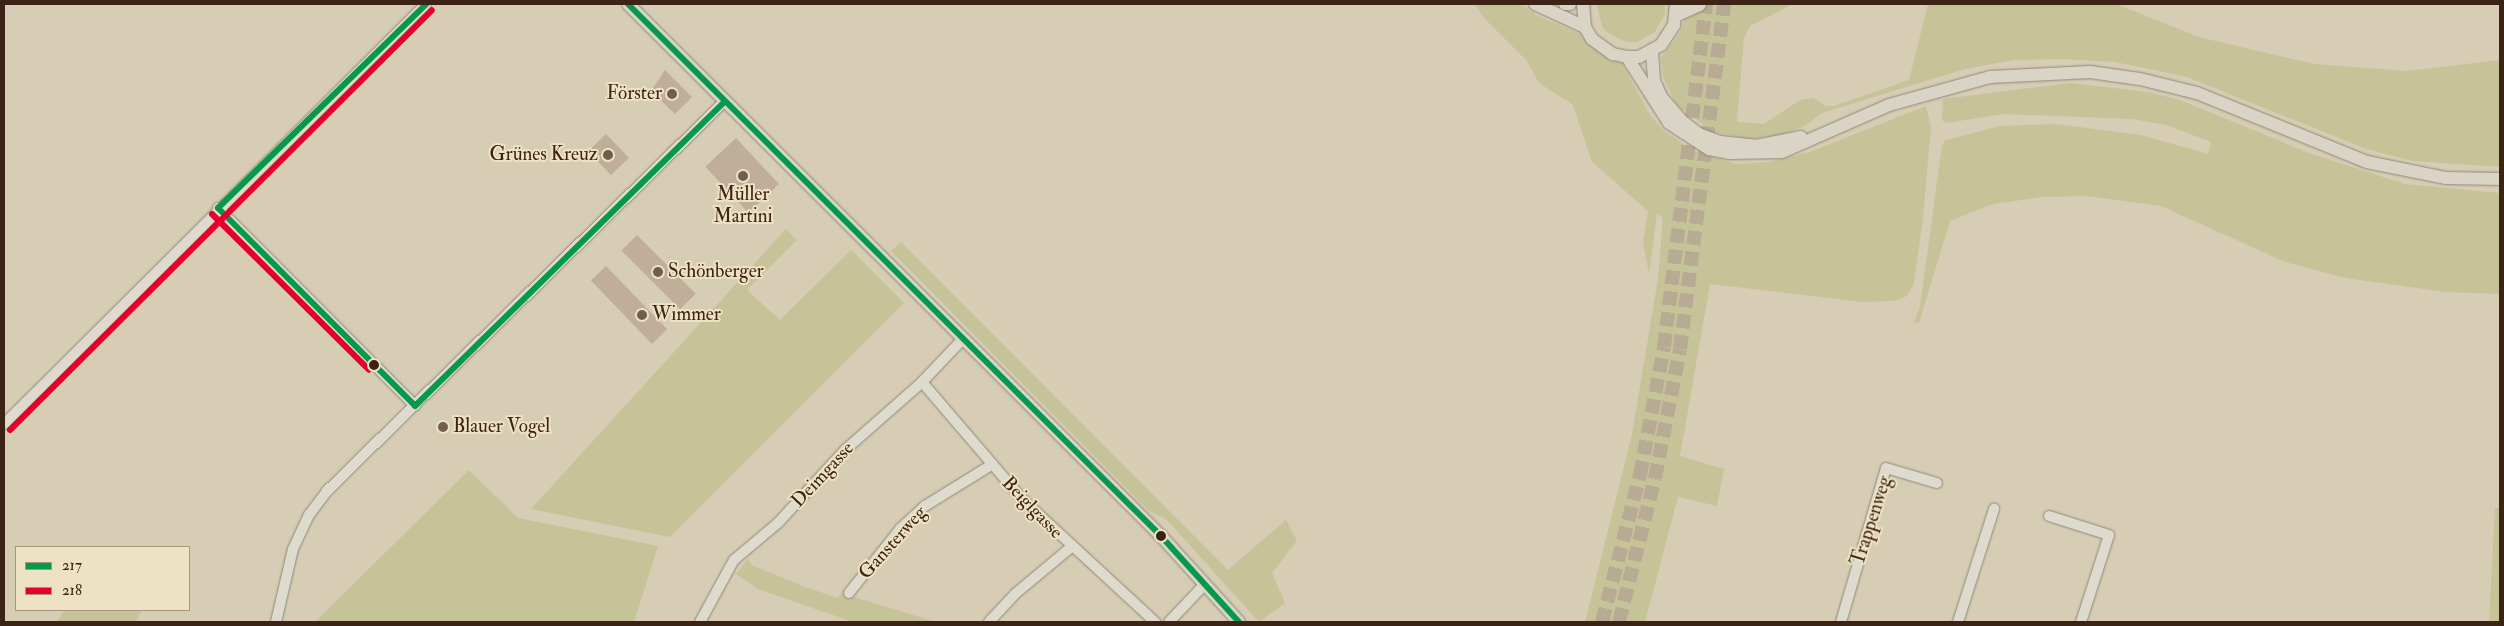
<!DOCTYPE html>
<meta charset="utf-8">
<style>
body{margin:0}
#map{position:relative;width:2504px;height:626px;overflow:hidden;background:#d6cdb4;font-family:"IM FELL Double Pica",serif}
div>[style]{position:absolute}
[style*='--x']{left:calc(var(--x)*1px);top:calc(var(--y)*1px);width:calc(var(--w)*1px);rotate:calc(var(--a)*1deg)}
.green>*{inset:0;background:#c6c399}
.building>*{inset:0;background:#c0ae9b;transform-origin:0 0}
.highway-tunnel>*{height:14px;margin-top:-7px;transform-origin:0;background:repeating-linear-gradient(90deg,#b7ab94 0 14px,transparent 0 21px)}
.roads{filter:drop-shadow(0 0 1px #908879) drop-shadow(0 0 1px #908879)}
.minor>*{height:10px;margin:-5px;padding:0 5px;transform-origin:5px;border-radius:5px;background:#dedace}
.major>*{height:12px;margin:-6px;padding:0 6px;transform-origin:6px;border-radius:6px;background:#d9d4c5}
.highway>*{height:14px;margin:-7px;padding:0 7px;transform-origin:7px;border-radius:7px;background:#d9d4c5}
.bus-1>*{height:6px;margin:-3px;padding:0 3px;transform-origin:3px;border-radius:3px;background:#06994b}
.bus-2>*{height:6px;margin:-3px;padding:0 3px;transform-origin:3px;border-radius:3px;background:#e4002b}
.dots>*{width:14px;height:14px;translate:-50% -50%;box-sizing:border-box;border:2px solid #eee2c4;border-radius:50%}
span{translate:-50% -50%;white-space:nowrap;text-align:center;line-height:1.15;-webkit-text-stroke:4px #eee2c4;paint-order:stroke}
.poi-label{font-size:19px;color:#3c2315}
.right{translate:-100% -50%;text-align:right}
.left{translate:0 -50%;text-align:left}
.street-label{font-size:19px;color:#3c2315}
.frame{position:absolute;inset:0;border:5px solid #3c2315;pointer-events:none}
.legend{position:absolute;left:15px;top:546px;width:175px;height:65px;box-sizing:border-box;background:#eee2c4;border:1px solid #a7967e;margin:0;padding:6px 9px;list-style:none;font-size:15px;color:#3c2315}
.legend li{display:flex;align-items:center;gap:10px;height:25px}
.legend b{width:25px;border:1px solid #a7967e}
</style>
<div id="map">
<div class="green">
<i style="clip-path:polygon(1475px 4px,1521px 4px,1538px 16px,1580px 34px,1598px 52px,1621px 61px,1650px 115px,1663px 130px,1693px 151px,1736px 164px,1769px 162px,1807px 153px,1926px 106px,1931px 127px,1923px 218px,1914px 283px,1907px 296px,1894px 301px,1863px 302px,1710px 284px,1680px 456px,1724px 469px,1717px 506px,1678px 497px,1645px 622px,1585px 622px,1632px 434px,1658px 278px,1663px 218px,1657px 213px,1649px 274px,1643px 242px,1648px 211px,1592px 162px,1573px 105px,1539px 83px,1526px 60px,1484px 18px)"></i>
<i style="clip-path:polygon(1597px 4px,1665px 4px,1665px 14px,1655px 32px,1637px 42px,1627px 42px,1609px 34px,1602px 27px)"></i>
<i style="clip-path:polygon(1719px 4px,1793px 4px,1750px 26px,1744px 38px,1737px 122px,1764px 124px,1800px 100px,1813px 98px,1826px 106px,1834px 106px,1909px 80px,1928px 4px,2116px 4px,2199px 37px,2314px 64px,2407px 71px,2500px 60px,2500px 167px,2413px 161px,2366px 149px,2187px 77px,2115px 62px,2062px 59px,2014px 60px,1965px 69px,1822px 113px,1805px 126px,1778px 136px,1748px 139px,1714px 132px,1677px 106px,1663px 77px,1661px 57px,1679px 34px,1685px 18px)"></i>
<i style="clip-path:polygon(2070px 83px,2148px 92px,2180px 100px,2309px 153px,2405px 184px,2500px 193px,2500px 294px,2446px 292px,2345px 278px,2285px 262px,2161px 206px,2087px 196px,2042px 197px,1993px 204px,1950px 221px,1919px 323px,1914px 322px,1920px 307px,1942px 145px,1946px 140px,2000px 126px,2056px 124px,2141px 135px,2208px 154px,2211px 142px,2166px 125px,2132px 119px,2003px 114px,1946px 123px,1942px 120px,1943px 99px)"></i>
<i style="clip-path:polygon(786px 229px,797px 240px,747px 290px,780px 320px,851px 250px,904px 303px,670px 537px,531px 509px)"></i>
<i style="clip-path:polygon(901px 242px,1228px 570px,1286px 520px,1297px 541px,1272px 573px,1285px 603px,1259px 622px,1167px 520px,1148px 510px,891px 251px)"></i>
<i style="clip-path:polygon(469px 470px,518px 518px,658px 546px,634px 622px,315px 622px)"></i>
<i style="clip-path:polygon(2495px 508px,2500px 508px,2500px 622px,2489px 622px)"></i>
<i style="clip-path:polygon(748px 559px,752px 565px,805px 587px,838px 598px,844px 589px,851px 596px,936px 622px,853px 622px,758px 589px,736px 574px)"></i>
<i style="clip-path:polygon(65px 610px,142px 610px,136px 622px,57px 622px)"></i>
</div>
<div class="building">
<i style="clip-path:polygon(665px 70px,692px 97px,675px 114px,651px 91px)"></i>
<i style="left:606px;top:134px;width:33px;height:25px;rotate:46deg"></i>
<i style="left:736px;top:138px;width:63px;height:42px;rotate:47deg"></i>
<i style="left:637px;top:235px;width:83px;height:22px;rotate:45deg"></i>
<i style="left:606px;top:266px;width:88px;height:21px;rotate:46deg"></i>
</div>
<div class="highway-tunnel">
<i style="--x:1602;--y:622;--w:152;--a:-75.5"></i>
<i style="--x:1640;--y:475;--w:130;--a:-79.4"></i>
<i style="--x:1664;--y:347;--w:346;--a:-83"></i>
<i style="--x:1619;--y:622;--w:148;--a:-76"></i>
<i style="--x:1655;--y:478;--w:131;--a:-79"></i>
<i style="--x:1680;--y:349;--w:348;--a:-82.7"></i>
</div>
<div class="roads">
<div class="minor">
<i style="--x:218;--y:208;--w:279;--a:45.1"></i>
<i style="--x:922;--y:382;--w:155;--a:49.4"></i>
<i style="--x:1023;--y:500;--w:180;--a:42.7"></i>
<i style="--x:4;--y:424;--w:595;--a:-44.86"></i>
<i style="--x:2049;--y:516;--w:63;--a:17.6"></i>
<i style="--x:2109;--y:535;--w:91;--a:107.8"></i>
<i style="--x:849;--y:593;--w:82;--a:-51.4"></i>
<i style="--x:900;--y:529;--w:34;--a:-43"></i>
<i style="--x:925;--y:506;--w:78;--a:-31.8"></i>
<i style="--x:276;--y:622;--w:75;--a:-76.9"></i>
<i style="--x:293;--y:549;--w:38;--a:-65"></i>
<i style="--x:309;--y:515;--w:30;--a:-53"></i>
<i style="--x:327;--y:491;--w:554;--a:-44.42"></i>
<i style="--x:700;--y:622;--w:71;--a:-61.3"></i>
<i style="--x:734;--y:560;--w:57;--a:-40.1"></i>
<i style="--x:778;--y:523;--w:99;--a:-47.5"></i>
<i style="--x:845;--y:450;--w:103;--a:-41.4"></i>
<i style="--x:922;--y:382;--w:59;--a:-46.4"></i>
<i style="--x:989;--y:622;--w:38;--a:-47"></i>
<i style="--x:1015;--y:594;--w:72;--a:-39.9"></i>
<i style="--x:1169;--y:622;--w:52;--a:-46.5"></i>
<i style="--x:1841;--y:622;--w:160;--a:-73.7"></i>
<i style="--x:1886;--y:468;--w:53;--a:16.4"></i>
<i style="--x:1958;--y:622;--w:119;--a:-72.3"></i>
</div>
<div class="major">
<i style="--x:628;--y:4;--w:753;--a:44.95"></i>
<i style="--x:1161;--y:536;--w:116;--a:47.8"></i>
<i style="--x:1535;--y:4;--w:55;--a:24.7"></i>
<i style="--x:1565;--y:4;--w:5;--a:0"></i>
<i style="--x:1583;--y:4;--w:23;--a:85"></i>
<i style="--x:1585;--y:27;--w:14;--a:60"></i>
<i style="--x:1592;--y:39;--w:26;--a:36"></i>
<i style="--x:1613;--y:54;--w:14;--a:12"></i>
<i style="--x:1627;--y:57;--w:12;--a:0"></i>
<i style="--x:1639;--y:57;--w:25;--a:-29"></i>
<i style="--x:1661;--y:45;--w:24;--a:-57"></i>
<i style="--x:1674;--y:25;--w:21;--a:-85"></i>
<i style="--x:1652;--y:52;--w:29;--a:86"></i>
<i style="--x:1654;--y:81;--w:19;--a:65"></i>
<i style="--x:1662;--y:98;--w:32;--a:49"></i>
<i style="--x:1683;--y:122;--w:20;--a:37"></i>
<i style="--x:1699;--y:134;--w:22;--a:21"></i>
<i style="--x:1720;--y:142;--w:36;--a:6"></i>
<i style="--x:1756;--y:146;--w:46;--a:-11.3"></i>
<i style="--x:1627;--y:57;--w:78;--a:57.5"></i>
<i style="--x:1669;--y:123;--w:48;--a:33"></i>
<i style="--x:1709;--y:149;--w:20;--a:11"></i>
<i style="--x:1729;--y:153;--w:53;--a:-1.1"></i>
<i style="--x:1782;--y:152;--w:117;--a:-23.7"></i>
<i style="--x:1889;--y:105;--w:105;--a:-15.5"></i>
<i style="--x:1990;--y:77;--w:100;--a:-2.9"></i>
<i style="--x:2090;--y:72;--w:50;--a:8"></i>
<i style="--x:2140;--y:79;--w:59;--a:13.8"></i>
<i style="--x:2197;--y:93;--w:183;--a:22.1"></i>
<i style="--x:2367;--y:162;--w:81;--a:11.4"></i>
<i style="--x:2446;--y:178;--w:54;--a:1.1"></i>
</div>
<div class="highway">
<i style="--x:1677;--y:14;--w:24;--a:-24"></i>
</div>
</div>
<div class="bus-1">
<i style="--x:628;--y:4;--w:753;--a:44.95"></i>
<i style="--x:1161;--y:536;--w:116;--a:47.8"></i>
<i style="--x:218;--y:208;--w:291;--a:-44.4"></i>
<i style="--x:218;--y:208;--w:279;--a:45.1"></i>
<i style="--x:415;--y:406;--w:432;--a:-44.5"></i>
</div>
<div class="bus-2">
<i style="--x:212;--y:214;--w:221;--a:44.8"></i>
<i style="--x:10;--y:430;--w:595;--a:-44.86"></i>
</div>
<div class="dots">
<i style="left:672px;top:94px;background:#725e4d"></i>
<i style="left:608px;top:155px;background:#725e4d"></i>
<i style="left:743px;top:176px;background:#725e4d"></i>
<i style="left:658px;top:272px;background:#725e4d"></i>
<i style="left:642px;top:315px;background:#725e4d"></i>
<i style="left:374px;top:365px;background:#3c2315"></i>
<i style="left:443px;top:427px;background:#725e4d"></i>
<i style="left:1161px;top:536px;background:#3c2315"></i>
</div>
<div class="poi-label">
<span class="right" style="left:662px;top:94px">Förster</span>
<span class="right" style="left:598px;top:155px">Grünes Kreuz</span>
<span style="left:743px;top:206px">Müller<br>Martini</span>
<span class="left" style="left:668px;top:272px">Schönberger</span>
<span class="left" style="left:652px;top:315px">Wimmer</span>
<span class="left" style="left:453px;top:427px">Blauer Vogel</span>
</div>
<div class="street-label">
<span style="left:823px;top:475px;rotate:-47deg">Deimgasse</span>
<span style="left:1032px;top:508px;rotate:46deg">Beiglgasse</span>
<span style="left:1872px;top:521px;rotate:-72deg">Trappenweg</span>
<span style="left:893px;top:543px;rotate:-48deg">Gansterweg</span>
</div>
<div class="frame"></div>
<ul class="legend">
<li><b style="height:6px;background:#06994b"></b>217</li>
<li><b style="height:6px;background:#e4002b"></b>218</li>
</ul>
</div>
